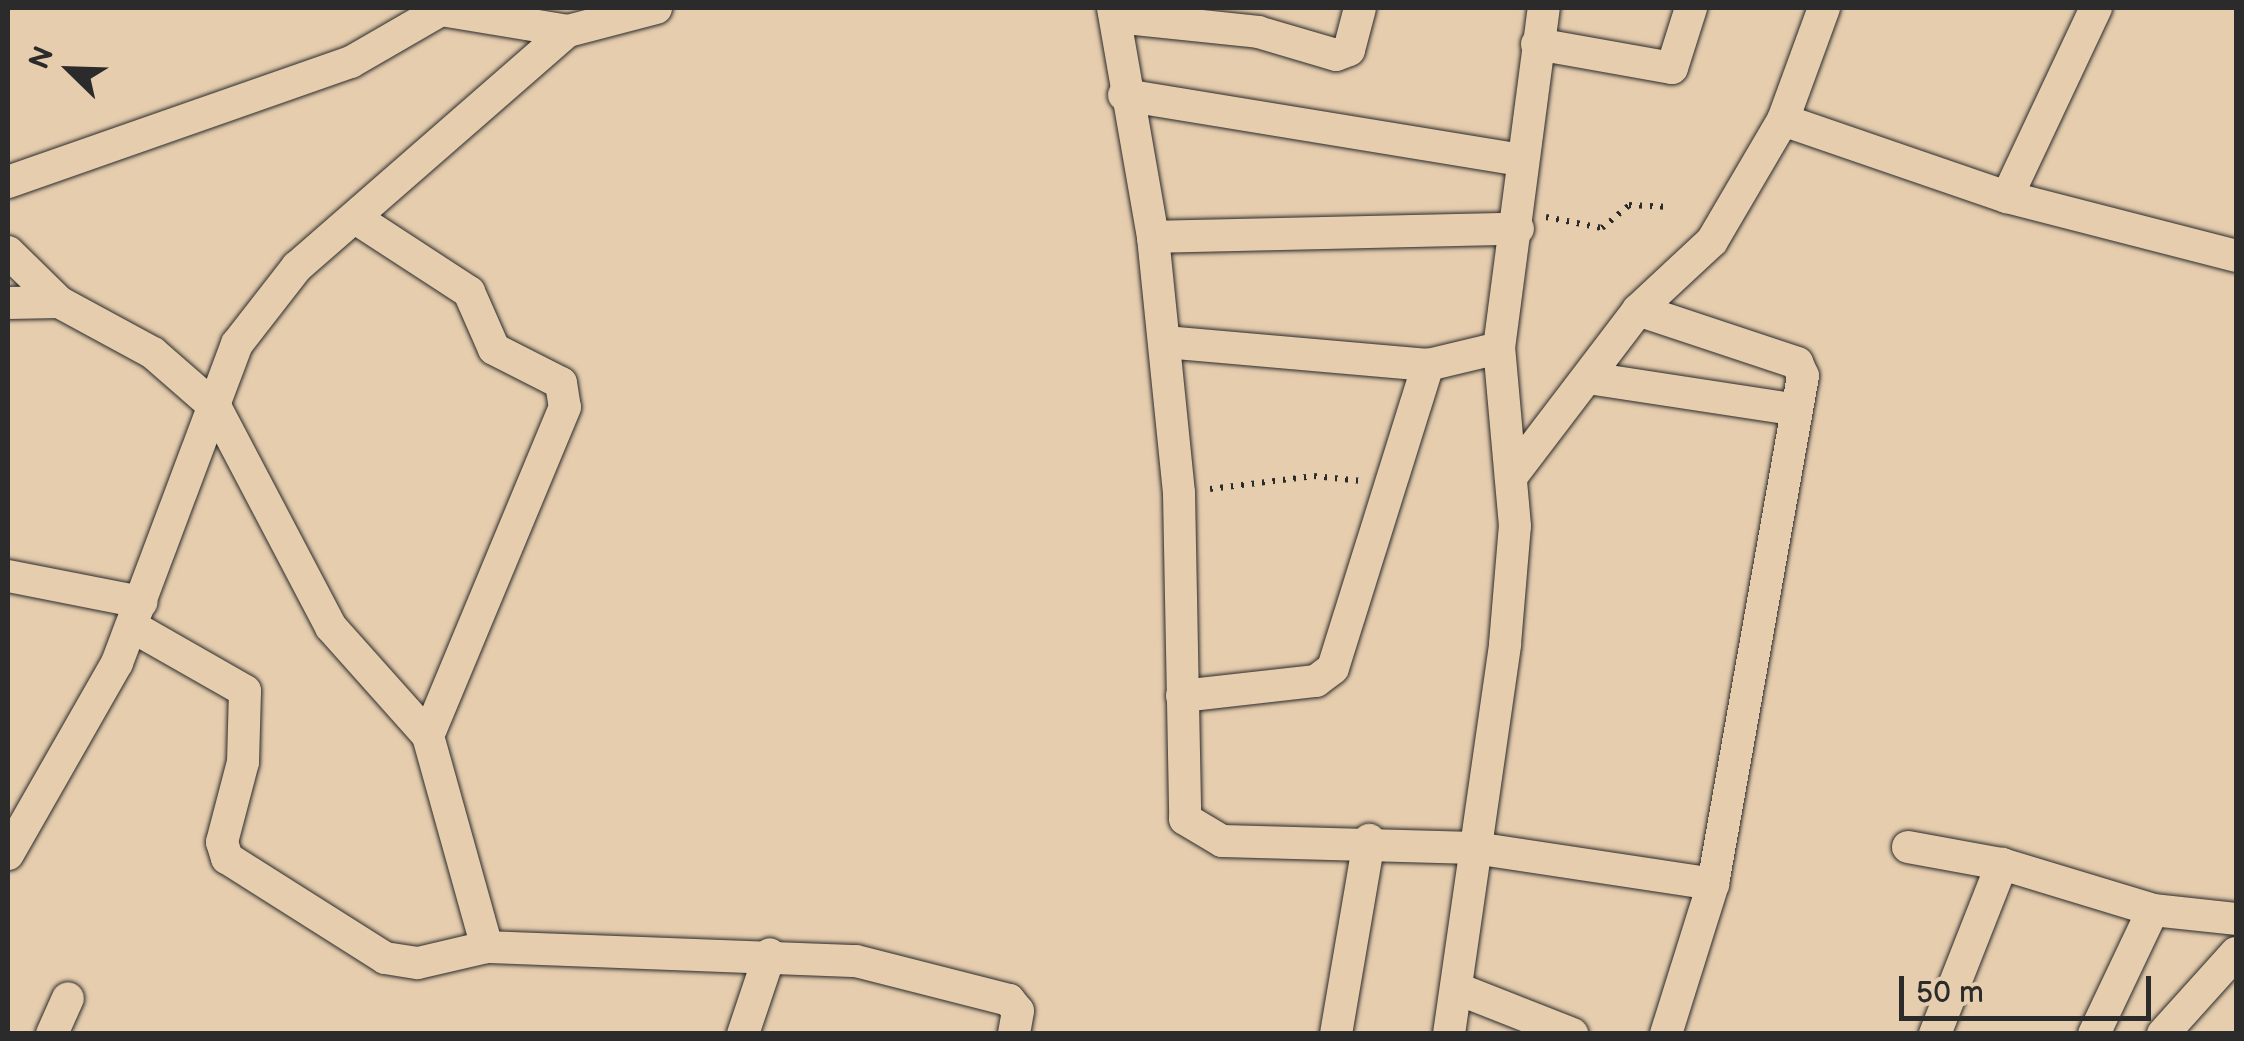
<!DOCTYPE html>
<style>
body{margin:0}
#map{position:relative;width:2244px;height:1041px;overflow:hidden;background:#e6cdae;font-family:"Balsamiq Sans",sans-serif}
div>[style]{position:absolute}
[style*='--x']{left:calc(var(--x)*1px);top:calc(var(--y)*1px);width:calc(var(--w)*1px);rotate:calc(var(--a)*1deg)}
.path>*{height:6px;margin-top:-3px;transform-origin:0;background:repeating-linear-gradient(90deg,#2b2b2b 0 2.5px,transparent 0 10.5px)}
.roads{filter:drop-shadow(0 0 2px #2b2b2b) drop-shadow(0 0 2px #2b2b2b)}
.minor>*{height:32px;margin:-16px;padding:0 16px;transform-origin:16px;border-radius:16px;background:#e6cdae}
span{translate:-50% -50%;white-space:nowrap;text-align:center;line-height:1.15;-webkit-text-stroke:9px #e6cdae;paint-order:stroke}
.frame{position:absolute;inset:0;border:10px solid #2b2b2b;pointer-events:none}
.north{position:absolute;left:20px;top:20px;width:100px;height:100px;-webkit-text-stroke:8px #e6cdae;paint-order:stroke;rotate:293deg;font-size:28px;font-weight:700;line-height:40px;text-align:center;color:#2b2b2b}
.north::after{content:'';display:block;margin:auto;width:35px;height:45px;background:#2b2b2b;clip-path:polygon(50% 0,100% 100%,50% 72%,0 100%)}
.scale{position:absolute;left:1899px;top:976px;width:252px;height:45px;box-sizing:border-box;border:5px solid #2b2b2b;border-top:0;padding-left:12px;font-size:30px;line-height:35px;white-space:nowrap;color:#2b2b2b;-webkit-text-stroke:8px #e6cdae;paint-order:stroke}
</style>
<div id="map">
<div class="path">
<i style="--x:1546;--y:217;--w:57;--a:11.1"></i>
<i style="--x:1602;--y:228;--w:35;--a:-40"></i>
<i style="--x:1629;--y:205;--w:41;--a:2.8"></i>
<i style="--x:1210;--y:489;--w:105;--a:-7.1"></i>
<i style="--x:1314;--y:476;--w:48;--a:5.9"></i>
</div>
<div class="roads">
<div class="minor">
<i style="--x:1113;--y:8;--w:232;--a:80.1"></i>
<i style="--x:1153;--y:237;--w:257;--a:84.2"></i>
<i style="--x:1179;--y:493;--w:326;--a:88.9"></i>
<i style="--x:1185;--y:819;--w:43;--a:30.7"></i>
<i style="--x:1222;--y:841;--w:253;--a:1.6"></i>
<i style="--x:1475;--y:848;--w:241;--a:8.6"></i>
<i style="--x:1116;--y:17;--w:143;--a:6"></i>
<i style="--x:1258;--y:32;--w:81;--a:16.4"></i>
<i style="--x:1336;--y:55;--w:14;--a:-21"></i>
<i style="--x:1349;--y:50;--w:43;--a:-75.3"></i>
<i style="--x:1537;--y:44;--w:137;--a:10.1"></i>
<i style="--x:1672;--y:68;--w:63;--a:-72.4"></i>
<i style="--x:1124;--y:95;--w:404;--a:9.3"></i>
<i style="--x:1783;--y:120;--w:237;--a:19"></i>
<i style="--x:2007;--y:197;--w:236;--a:14.4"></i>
<i style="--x:8;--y:182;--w:363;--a:-19.3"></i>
<i style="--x:351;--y:62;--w:104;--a:-30"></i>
<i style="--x:441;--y:10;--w:129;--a:9.4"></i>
<i style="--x:568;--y:31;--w:91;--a:-14.6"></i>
<i style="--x:2007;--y:197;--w:209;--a:-64.8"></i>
<i style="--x:357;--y:219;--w:134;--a:33.1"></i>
<i style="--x:469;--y:292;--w:62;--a:66.3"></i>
<i style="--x:494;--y:349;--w:75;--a:26.9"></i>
<i style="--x:561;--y:383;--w:24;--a:81"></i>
<i style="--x:565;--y:407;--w:356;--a:112.6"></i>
<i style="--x:1153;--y:237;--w:365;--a:-1.3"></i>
<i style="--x:8;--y:252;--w:71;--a:44.4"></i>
<i style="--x:59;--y:302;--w:107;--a:28.5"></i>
<i style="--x:153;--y:353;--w:84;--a:41.1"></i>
<i style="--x:216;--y:408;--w:247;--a:62.3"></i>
<i style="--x:331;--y:627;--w:146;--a:48.3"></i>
<i style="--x:428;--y:736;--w:219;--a:74.4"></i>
<i style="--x:8;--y:303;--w:51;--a:-1.1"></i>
<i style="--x:1638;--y:310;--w:168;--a:18.4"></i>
<i style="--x:1797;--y:363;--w:14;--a:65"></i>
<i style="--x:1803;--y:376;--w:516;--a:100.05"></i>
<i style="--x:1713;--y:884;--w:157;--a:107.4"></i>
<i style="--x:1165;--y:342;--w:264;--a:5"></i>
<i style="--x:1428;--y:365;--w:73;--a:-13.5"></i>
<i style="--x:1589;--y:378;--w:204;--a:8.7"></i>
<i style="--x:1511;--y:477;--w:210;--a:-52.7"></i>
<i style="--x:1638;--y:310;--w:101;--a:-43"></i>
<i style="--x:1712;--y:241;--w:140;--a:-59.6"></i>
<i style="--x:1783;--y:120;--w:119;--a:-69.9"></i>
<i style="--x:8;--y:576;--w:136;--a:11.1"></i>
<i style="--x:133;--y:627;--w:129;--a:29.7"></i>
<i style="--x:245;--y:691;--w:71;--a:91.6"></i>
<i style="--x:243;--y:762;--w:83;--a:104.7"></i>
<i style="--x:222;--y:842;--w:17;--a:73"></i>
<i style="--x:227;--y:858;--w:187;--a:32.3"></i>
<i style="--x:385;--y:958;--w:33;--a:9"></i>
<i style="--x:418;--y:963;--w:71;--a:-13.1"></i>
<i style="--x:487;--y:947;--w:369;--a:2.2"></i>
<i style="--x:856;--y:961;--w:158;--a:14.3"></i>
<i style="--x:1009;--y:1000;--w:14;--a:51"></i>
<i style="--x:1018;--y:1011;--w:23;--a:100"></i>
<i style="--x:1182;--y:696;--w:135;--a:-6.4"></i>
<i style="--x:1316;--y:681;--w:21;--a:-37"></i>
<i style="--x:1333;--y:668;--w:318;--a:-72.6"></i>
<i style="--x:1908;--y:847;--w:96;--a:10.3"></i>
<i style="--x:2002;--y:864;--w:158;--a:16.9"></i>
<i style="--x:8;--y:854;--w:220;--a:-60.3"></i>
<i style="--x:117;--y:663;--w:341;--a:-69.4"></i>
<i style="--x:237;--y:344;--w:98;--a:-52.1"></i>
<i style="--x:297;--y:267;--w:359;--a:-41.1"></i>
<i style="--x:1458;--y:989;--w:123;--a:21.5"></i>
<i style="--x:52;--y:1034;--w:39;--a:-66"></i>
<i style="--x:743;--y:1034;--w:84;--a:-71.4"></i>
<i style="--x:1336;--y:1034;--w:197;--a:-80.3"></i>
<i style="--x:1449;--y:1034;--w:394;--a:-81.8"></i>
<i style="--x:1505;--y:644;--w:118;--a:-85.2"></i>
<i style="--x:1515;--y:526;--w:179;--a:-95.1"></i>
<i style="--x:1499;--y:348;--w:343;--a:-82.5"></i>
<i style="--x:1935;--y:1034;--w:183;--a:-68.5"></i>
<i style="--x:2094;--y:1034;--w:137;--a:-64.6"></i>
<i style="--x:2153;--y:910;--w:83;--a:6.2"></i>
<i style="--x:2163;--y:1034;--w:109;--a:-48"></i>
</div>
</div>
<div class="frame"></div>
<div class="north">N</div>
<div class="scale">50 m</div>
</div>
